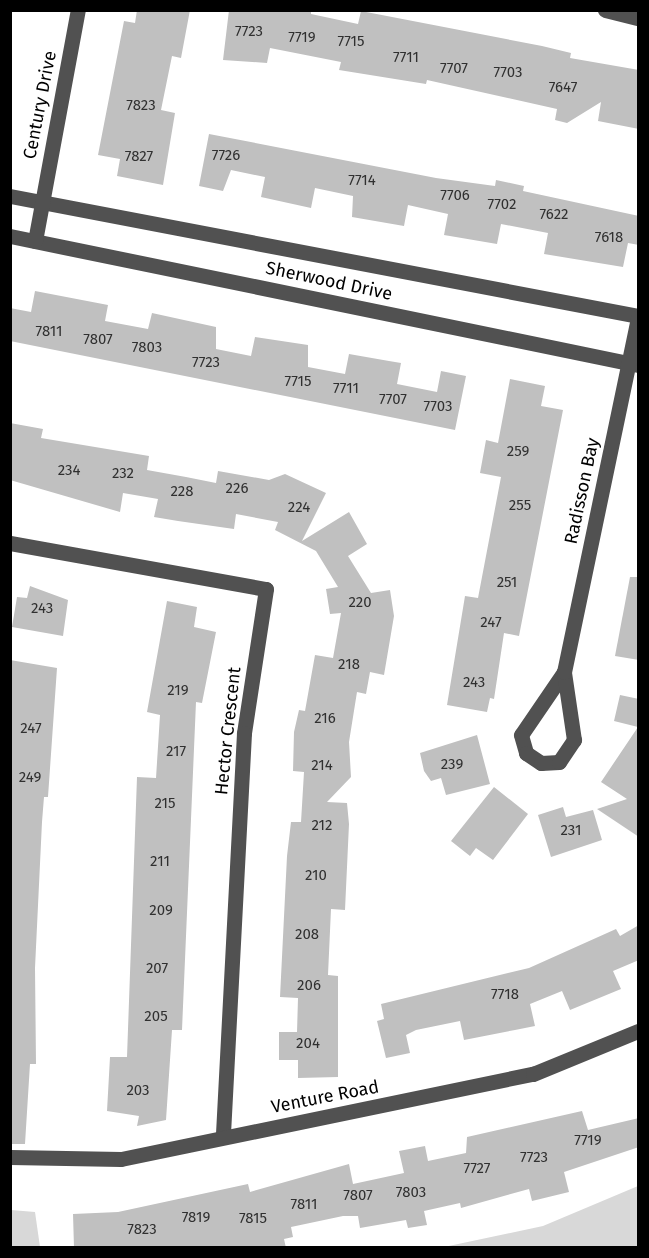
<!DOCTYPE html>
<style>
body{margin:0}
#map{position:relative;width:649px;height:1258px;overflow:hidden;background:#fff;font-family:"Fira Sans",sans-serif}
div>[style]{position:absolute}
[style*='--x']{left:calc(var(--x)*1px);top:calc(var(--y)*1px);width:calc(var(--w)*1px);rotate:calc(var(--a)*1deg)}
.green>*{inset:0;background:#d8d8d8}
.building>*{inset:0;background:#c0c0c0}
.minor>*{height:15px;margin:-7.5px;padding:0 7.5px;transform-origin:7.5px;border-radius:7.5px;background:#515151}
span{translate:-50% -50%;white-space:nowrap;text-align:center;line-height:1.15;-webkit-text-stroke:4.5px #fff;paint-order:stroke}
.number-label{font-size:15px;color:#303030}
.number-label span{-webkit-text-stroke-width:0}
.street-label{font-size:18px;color:#000}
.frame{position:absolute;inset:0;border:12px solid #000;pointer-events:none}
</style>
<div id="map">
<div class="green">
<i style="clip-path:polygon(638px 1186px,638px 1247px,444px 1247px,543px 1226px)"></i>
<i style="clip-path:polygon(11px 1210px,35px 1212px,40px 1247px,11px 1247px)"></i>
</div>
<div class="building">
<i style="clip-path:polygon(137px 10px,190px 10px,181px 58px,172px 56px,161px 110px,175px 113px,163px 185px,117px 176px,120px 159px,98px 155px,124px 21px,135px 23px)"></i>
<i style="clip-path:polygon(229px 10px,311px 10px,311px 14px,358px 24px,361px 11px,542px 46px,571px 53px,570px 58px,639px 70px,639px 129px,598px 121px,601px 102px,567px 123px,555px 120px,557px 109px,427px 80px,426px 84px,339px 70px,341px 62px,270px 48px,267px 63px,223px 60px)"></i>
<i style="clip-path:polygon(209px 134px,436px 178px,495px 186px,496px 180px,524px 186px,523px 191px,639px 216px,639px 245px,628px 243px,623px 267px,544px 254px,548px 233px,501px 224px,497px 244px,444px 235px,448px 214px,408px 205px,404px 226px,352px 217px,353px 196px,315px 188px,311px 208px,261px 197px,265px 177px,231px 170px,223px 191px,199px 186px)"></i>
<i style="clip-path:polygon(35px 291px,108px 305px,105px 321px,148px 329px,152px 313px,216px 327px,216px 349px,251px 356px,255px 337px,308px 345px,308px 367px,345px 374px,349px 354px,389px 361px,401px 363px,397px 384px,437px 392px,441px 371px,466px 376px,455px 430px,10px 341px,10px 308px,31px 312px)"></i>
<i style="clip-path:polygon(510px 379px,545px 386px,541px 406px,563px 410px,519px 636px,504px 633px,494px 699px,490px 698px,487px 712px,447px 705px,465px 596px,478px 598px,501px 477px,480px 473px,486px 440px,498px 443px)"></i>
<i style="clip-path:polygon(10px 423px,43px 429px,41px 438px,149px 456px,147px 470px,186px 477px,216px 483px,218px 471px,269px 480px,285px 474px,326px 493px,302px 541px,349px 512px,367px 544px,348px 556px,371px 593px,390px 590px,394px 616px,384px 675px,370px 672px,366px 694px,357px 692px,349px 742px,351px 777px,327px 802px,347px 803px,349px 824px,345px 910px,331px 909px,328px 975px,338px 976px,338px 1077px,298px 1078px,298px 1060px,279px 1060px,279px 1032px,297px 1032px,298px 998px,280px 997px,287px 856px,291px 822px,301px 822px,304px 772px,293px 771px,294px 732px,299px 710px,305px 711px,315px 655px,333px 658px,341px 613px,330px 614px,326px 589px,338px 587px,316px 551px,275px 530px,278px 522px,236px 514px,234px 529px,178px 521px,154px 517px,158px 499px,123px 493px,120px 512px,10px 480px)"></i>
<i style="clip-path:polygon(630px 577px,639px 577px,639px 660px,615px 656px)"></i>
<i style="clip-path:polygon(30px 586px,68px 600px,63px 636px,12px 627px,17px 597px,27px 598px)"></i>
<i style="clip-path:polygon(167px 601px,197px 607px,194px 627px,216px 632px,202px 703px,196px 702px,182px 1030px,172px 1030px,166px 1120px,137px 1126px,139px 1116px,107px 1111px,110px 1057px,127px 1057px,137px 777px,156px 778px,160px 715px,147px 712px)"></i>
<i style="clip-path:polygon(10px 660px,57px 668px,48px 797px,44px 797px,42px 822px,35px 968px,36px 1064px,30px 1064px,25px 1144px,10px 1144px)"></i>
<i style="clip-path:polygon(620px 695px,639px 699px,639px 837px,597px 809px,627px 799px,601px 782px,638px 727px,614px 721px)"></i>
<i style="clip-path:polygon(477px 735px,490px 784px,446px 795px,441px 778px,431px 781px,424px 771px,420px 753px)"></i>
<i style="clip-path:polygon(494px 787px,528px 814px,493px 860px,476px 848px,470px 856px,451px 841px)"></i>
<i style="clip-path:polygon(563px 807px,566px 817px,593px 810px,602px 840px,551px 857px,538px 815px)"></i>
<i style="clip-path:polygon(639px 925px,639px 960px,613px 971px,621px 989px,570px 1010px,562px 991px,530px 1004px,535px 1026px,515px 1030px,464px 1040px,460px 1021px,416px 1030px,406px 1035px,410px 1053px,386px 1058px,377px 1021px,384px 1019px,381px 1004px,529px 968px,616px 929px,620px 936px)"></i>
<i style="clip-path:polygon(582px 1111px,588px 1130px,639px 1118px,639px 1147px,564px 1172px,569px 1192px,532px 1201px,529px 1189px,461px 1208px,460px 1203px,424px 1211px,427px 1225px,408px 1228px,406px 1220px,360px 1228px,358px 1216px,343px 1216px,291px 1227px,293px 1237px,284px 1239px,286px 1248px,74px 1248px,73px 1214px,118px 1212px,248px 1184px,250px 1192px,349px 1164px,353px 1184px,404px 1173px,399px 1151px,425px 1146px,428px 1161px,466px 1153px,467px 1137px)"></i>
</div>
<div class="minor">
<i style="--x:605;--y:10;--w:34;--a:14"></i>
<i style="--x:10;--y:196;--w:639;--a:10.82"></i>
<i style="--x:10;--y:236;--w:641;--a:11.61"></i>
<i style="--x:35;--y:241;--w:235;--a:-79.5"></i>
<i style="--x:10;--y:543;--w:260;--a:10.2"></i>
<i style="--x:266;--y:589;--w:146;--a:98.7"></i>
<i style="--x:244;--y:733;--w:404;--a:93"></i>
<i style="--x:564;--y:672;--w:76;--a:124.3"></i>
<i style="--x:521;--y:735;--w:19;--a:74"></i>
<i style="--x:526;--y:753;--w:18;--a:34"></i>
<i style="--x:541;--y:763;--w:18;--a:-3"></i>
<i style="--x:559;--y:762;--w:27;--a:-56"></i>
<i style="--x:574;--y:740;--w:69;--a:-98.4"></i>
<i style="--x:564;--y:672;--w:362;--a:-78.2"></i>
<i style="--x:10;--y:1157;--w:111;--a:1"></i>
<i style="--x:121;--y:1159;--w:421;--a:-11.7"></i>
<i style="--x:533;--y:1074;--w:113;--a:-22.3"></i>
</div>
<div class="number-label">
<span style="left:249px;top:32px">7723</span>
<span style="left:302px;top:38px">7719</span>
<span style="left:351px;top:42px">7715</span>
<span style="left:406px;top:58px">7711</span>
<span style="left:454px;top:69px">7707</span>
<span style="left:508px;top:73px">7703</span>
<span style="left:563px;top:88px">7647</span>
<span style="left:141px;top:106px">7823</span>
<span style="left:226px;top:156px">7726</span>
<span style="left:139px;top:157px">7827</span>
<span style="left:362px;top:181px">7714</span>
<span style="left:455px;top:196px">7706</span>
<span style="left:502px;top:205px">7702</span>
<span style="left:554px;top:215px">7622</span>
<span style="left:609px;top:238px">7618</span>
<span style="left:49px;top:332px">7811</span>
<span style="left:98px;top:340px">7807</span>
<span style="left:147px;top:348px">7803</span>
<span style="left:206px;top:363px">7723</span>
<span style="left:298px;top:382px">7715</span>
<span style="left:346px;top:389px">7711</span>
<span style="left:393px;top:400px">7707</span>
<span style="left:438px;top:407px">7703</span>
<span style="left:518px;top:452px">259</span>
<span style="left:69px;top:471px">234</span>
<span style="left:123px;top:474px">232</span>
<span style="left:237px;top:489px">226</span>
<span style="left:182px;top:492px">228</span>
<span style="left:520px;top:506px">255</span>
<span style="left:299px;top:508px">224</span>
<span style="left:507px;top:583px">251</span>
<span style="left:360px;top:603px">220</span>
<span style="left:42px;top:609px">243</span>
<span style="left:491px;top:623px">247</span>
<span style="left:349px;top:665px">218</span>
<span style="left:474px;top:683px">243</span>
<span style="left:178px;top:691px">219</span>
<span style="left:325px;top:719px">216</span>
<span style="left:31px;top:729px">247</span>
<span style="left:176px;top:752px">217</span>
<span style="left:452px;top:765px">239</span>
<span style="left:322px;top:766px">214</span>
<span style="left:30px;top:778px">249</span>
<span style="left:165px;top:804px">215</span>
<span style="left:322px;top:826px">212</span>
<span style="left:571px;top:831px">231</span>
<span style="left:160px;top:862px">211</span>
<span style="left:316px;top:876px">210</span>
<span style="left:161px;top:911px">209</span>
<span style="left:307px;top:935px">208</span>
<span style="left:157px;top:969px">207</span>
<span style="left:309px;top:986px">206</span>
<span style="left:505px;top:995px">7718</span>
<span style="left:156px;top:1017px">205</span>
<span style="left:308px;top:1044px">204</span>
<span style="left:138px;top:1091px">203</span>
<span style="left:588px;top:1141px">7719</span>
<span style="left:534px;top:1158px">7723</span>
<span style="left:477px;top:1169px">7727</span>
<span style="left:411px;top:1193px">7803</span>
<span style="left:358px;top:1196px">7807</span>
<span style="left:304px;top:1205px">7811</span>
<span style="left:196px;top:1218px">7819</span>
<span style="left:253px;top:1219px">7815</span>
<span style="left:142px;top:1230px">7823</span>
</div>
<div class="street-label">
<span style="left:40px;top:105px;rotate:-79deg">Century Drive</span>
<span style="left:329px;top:281px;rotate:12deg">Sherwood Drive</span>
<span style="left:582px;top:491px;rotate:-78deg">Radisson Bay</span>
<span style="left:228px;top:731px;rotate:-84deg">Hector Crescent</span>
<span style="left:325px;top:1097px;rotate:-11deg">Venture Road</span>
</div>
<div class="frame"></div>
</div>
